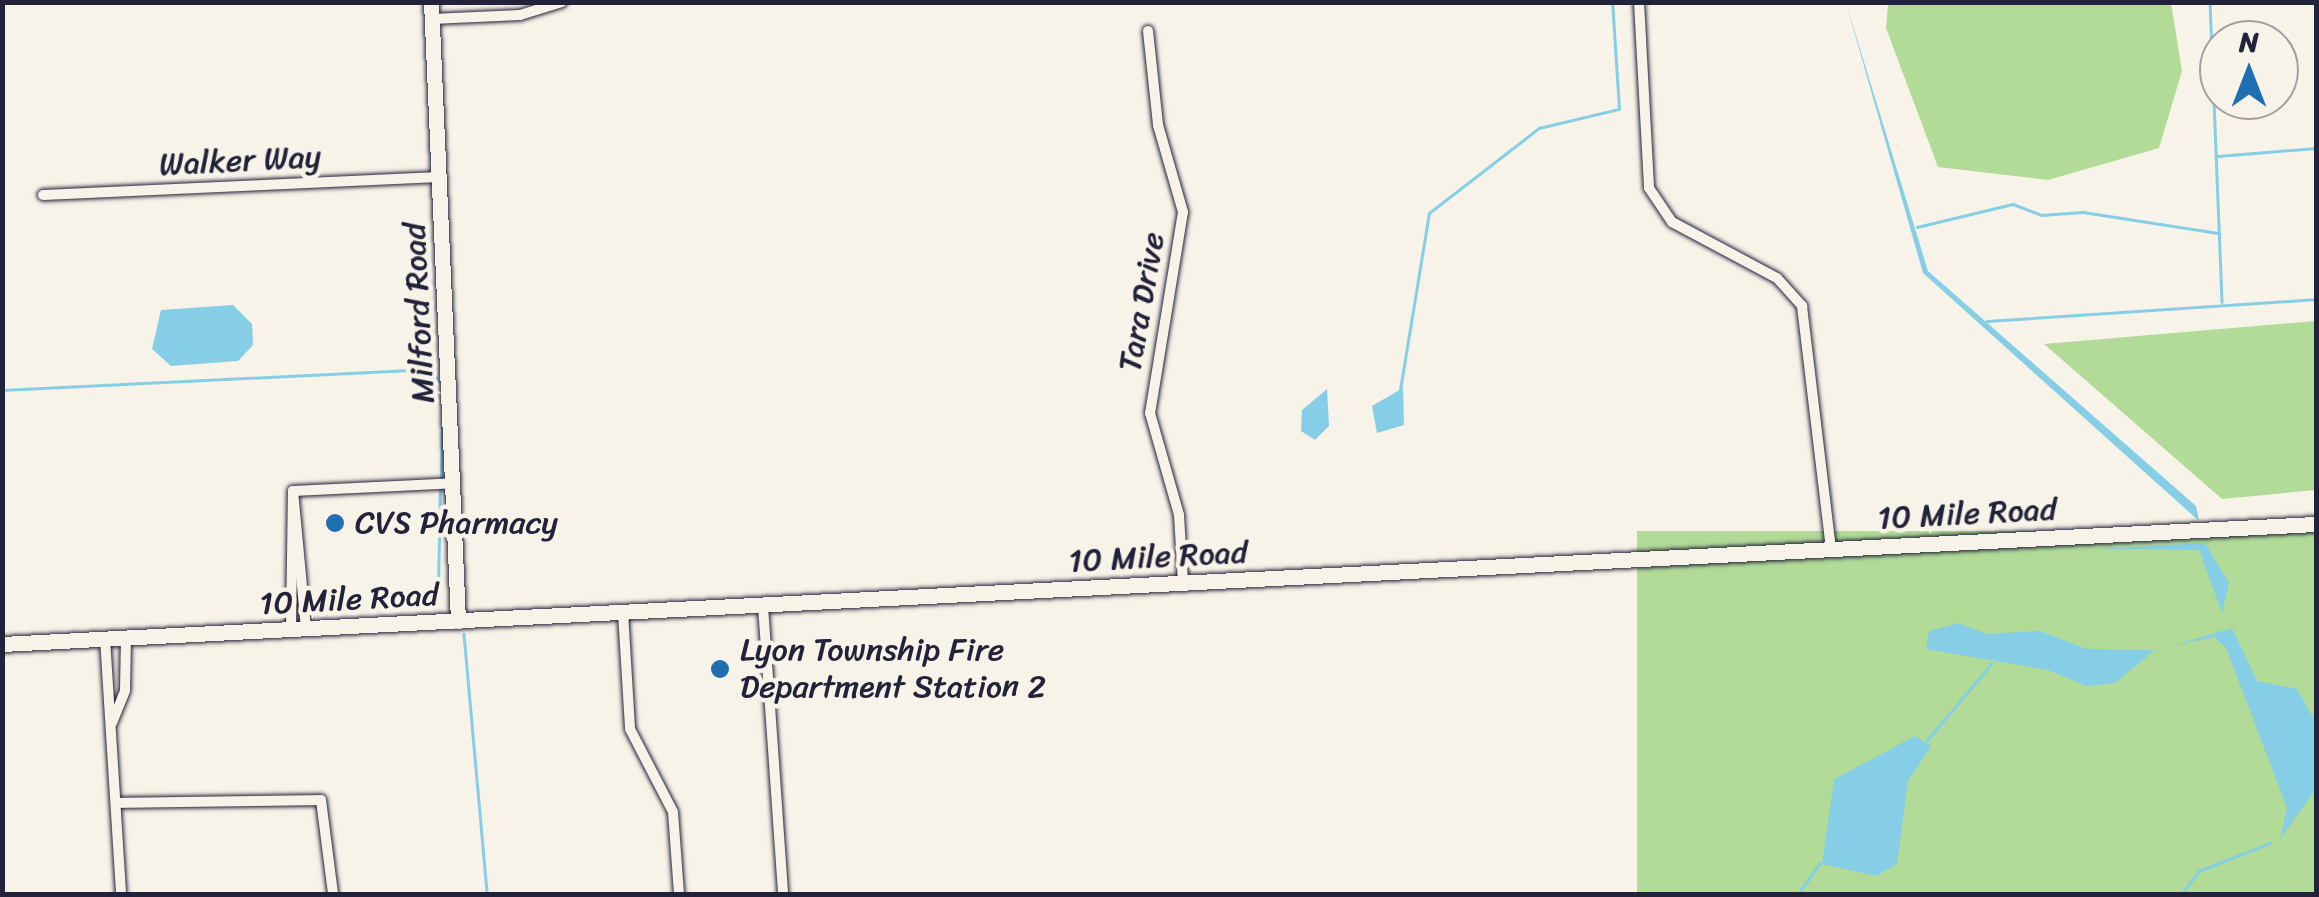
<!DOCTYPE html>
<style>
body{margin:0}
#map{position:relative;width:2319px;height:897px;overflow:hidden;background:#f7f3e8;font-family:Sriracha,sans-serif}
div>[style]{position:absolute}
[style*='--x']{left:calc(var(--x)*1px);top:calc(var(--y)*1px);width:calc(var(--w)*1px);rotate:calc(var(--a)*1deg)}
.green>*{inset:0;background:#b2db98;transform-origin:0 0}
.water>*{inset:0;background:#85cee6}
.stream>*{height:2.5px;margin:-1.25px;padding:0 1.25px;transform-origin:1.25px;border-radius:1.25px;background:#85cee6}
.roads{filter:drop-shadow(0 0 2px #22223b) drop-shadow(0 0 2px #22223b)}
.street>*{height:10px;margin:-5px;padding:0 5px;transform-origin:5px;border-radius:5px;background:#f7f3e8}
.secondary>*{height:15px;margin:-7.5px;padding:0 7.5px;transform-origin:7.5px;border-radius:7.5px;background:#f7f3e8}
.dots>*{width:28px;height:28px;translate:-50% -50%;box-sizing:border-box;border:5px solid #f7f3e8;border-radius:50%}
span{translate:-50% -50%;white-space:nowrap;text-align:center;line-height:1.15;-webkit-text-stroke:9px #f7f3e8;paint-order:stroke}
.street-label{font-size:32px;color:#22223b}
.poi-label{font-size:32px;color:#22223b}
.left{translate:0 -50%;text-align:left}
.frame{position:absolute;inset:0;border:5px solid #22223b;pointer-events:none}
.north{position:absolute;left:2199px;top:20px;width:100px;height:100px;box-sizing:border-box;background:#f7f3e8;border:2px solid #a29fa3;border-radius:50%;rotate:0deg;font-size:28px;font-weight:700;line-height:40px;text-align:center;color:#22223b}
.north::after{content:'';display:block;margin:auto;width:35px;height:45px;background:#1f6fb2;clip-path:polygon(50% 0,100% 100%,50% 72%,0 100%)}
</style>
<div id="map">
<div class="green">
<i style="clip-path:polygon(1888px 3px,2171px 3px,2182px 71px,2159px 148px,2048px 180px,1938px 167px,1886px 28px)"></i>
<i style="clip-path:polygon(2316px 321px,2316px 490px,2222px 499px,2044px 344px)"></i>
<i style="left:2316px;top:531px;width:363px;height:679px;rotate:90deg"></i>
</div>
<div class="water">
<i style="clip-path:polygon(1846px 3px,1928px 271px,2196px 506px,2199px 521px,1923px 273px)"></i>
<i style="clip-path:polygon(233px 305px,252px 324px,253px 345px,238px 361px,171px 366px,152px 349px,161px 310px)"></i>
<i style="clip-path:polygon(1403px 388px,1404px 425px,1377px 433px,1372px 406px)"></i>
<i style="clip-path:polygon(1327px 389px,1329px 426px,1315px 440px,1301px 431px,1302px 410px)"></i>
<i style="clip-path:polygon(2205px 543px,2229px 583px,2222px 613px,2199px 550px,2097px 549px)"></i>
<i style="clip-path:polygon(1958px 623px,1987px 634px,2040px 631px,2087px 649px,2155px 650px,2115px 683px,2086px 686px,2048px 670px,1926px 649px,1929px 631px)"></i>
<i style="clip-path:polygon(2232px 628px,2257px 681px,2297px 689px,2316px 723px,2316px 789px,2280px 839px,2287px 808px,2226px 648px,2214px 637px,2171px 646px)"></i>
<i style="clip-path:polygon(1915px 736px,1931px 746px,1908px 781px,1897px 864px,1876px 876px,1822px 864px,1834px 779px)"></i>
</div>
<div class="stream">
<i style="--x:2210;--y:2;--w:300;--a:87.7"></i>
<i style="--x:2218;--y:156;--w:98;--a:-4.7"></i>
<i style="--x:1917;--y:227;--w:99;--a:-13.5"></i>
<i style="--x:2013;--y:204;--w:30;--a:21"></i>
<i style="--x:2041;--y:215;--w:42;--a:-4.1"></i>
<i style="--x:2083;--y:212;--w:138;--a:8.8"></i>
<i style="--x:1987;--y:321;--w:330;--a:-3.8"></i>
<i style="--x:2;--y:390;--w:429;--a:-2.8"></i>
<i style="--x:430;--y:369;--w:15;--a:53"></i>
<i style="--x:1400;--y:390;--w:179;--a:-80.7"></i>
<i style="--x:1429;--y:213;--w:139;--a:-37.7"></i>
<i style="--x:1539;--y:128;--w:82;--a:-13.4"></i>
<i style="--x:1619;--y:109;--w:107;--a:-93.7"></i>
<i style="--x:441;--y:480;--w:52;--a:-88.9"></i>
<i style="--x:438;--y:588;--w:100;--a:-88.9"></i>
<i style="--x:464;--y:634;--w:261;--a:84.9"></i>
<i style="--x:1927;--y:740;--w:101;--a:-49.8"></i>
<i style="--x:1798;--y:894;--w:38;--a:-55"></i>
<i style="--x:2181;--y:894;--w:29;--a:-52"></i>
<i style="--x:2199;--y:871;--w:76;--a:-21.5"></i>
</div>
<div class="roads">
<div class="street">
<i style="--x:1639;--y:2;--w:186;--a:86.9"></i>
<i style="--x:1649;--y:188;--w:41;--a:55.9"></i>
<i style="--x:1672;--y:222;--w:119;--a:28.1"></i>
<i style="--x:1777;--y:278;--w:38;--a:48"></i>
<i style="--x:1802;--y:306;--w:244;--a:83.2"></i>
<i style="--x:432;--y:19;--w:88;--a:-2.6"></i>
<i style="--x:520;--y:15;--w:44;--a:-17.2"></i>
<i style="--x:1148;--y:31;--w:95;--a:83.9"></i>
<i style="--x:1158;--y:125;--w:91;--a:74"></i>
<i style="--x:1183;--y:212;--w:204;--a:99.3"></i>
<i style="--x:1150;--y:413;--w:106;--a:74.1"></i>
<i style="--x:1179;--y:515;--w:68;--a:86.6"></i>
<i style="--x:43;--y:195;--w:397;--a:-2.6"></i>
<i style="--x:293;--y:491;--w:161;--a:-2.8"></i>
<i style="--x:763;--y:606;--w:289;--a:86"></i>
<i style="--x:623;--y:613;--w:116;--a:86.5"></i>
<i style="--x:630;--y:729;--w:93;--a:62.6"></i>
<i style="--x:673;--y:812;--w:82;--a:85.8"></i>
<i style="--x:291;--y:630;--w:139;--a:-89.2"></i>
<i style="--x:293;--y:491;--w:139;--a:84.6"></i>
<i style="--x:105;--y:638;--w:256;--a:86.4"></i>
<i style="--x:112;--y:723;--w:35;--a:-68"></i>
<i style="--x:125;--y:690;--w:52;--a:-88.9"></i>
<i style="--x:116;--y:803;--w:205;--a:-0.8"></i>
<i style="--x:321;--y:800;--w:95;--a:82.7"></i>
</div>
<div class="secondary">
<i style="--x:431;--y:2;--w:620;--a:87.5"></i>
<i style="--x:2;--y:644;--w:2317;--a:-2.97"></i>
</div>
</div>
<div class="dots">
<i style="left:335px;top:523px;background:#1f6fb2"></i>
<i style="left:720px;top:669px;background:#1f6fb2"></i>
</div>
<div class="street-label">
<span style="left:240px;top:161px;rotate:-3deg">Walker Way</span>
<span style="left:1142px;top:302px;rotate:-80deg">Tara Drive</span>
<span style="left:419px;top:313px;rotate:-93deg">Milford Road</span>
<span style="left:1967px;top:514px;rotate:-3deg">10 Mile Road</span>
<span style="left:1158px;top:557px;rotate:-3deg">10 Mile Road</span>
<span style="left:349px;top:600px;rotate:-3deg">10 Mile Road</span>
</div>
<div class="poi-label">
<span class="left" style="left:355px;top:523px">CVS Pharmacy</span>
<span class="left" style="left:740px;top:669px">Lyon Township Fire<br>Department Station 2</span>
</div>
<div class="frame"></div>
<div class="north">N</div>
</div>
